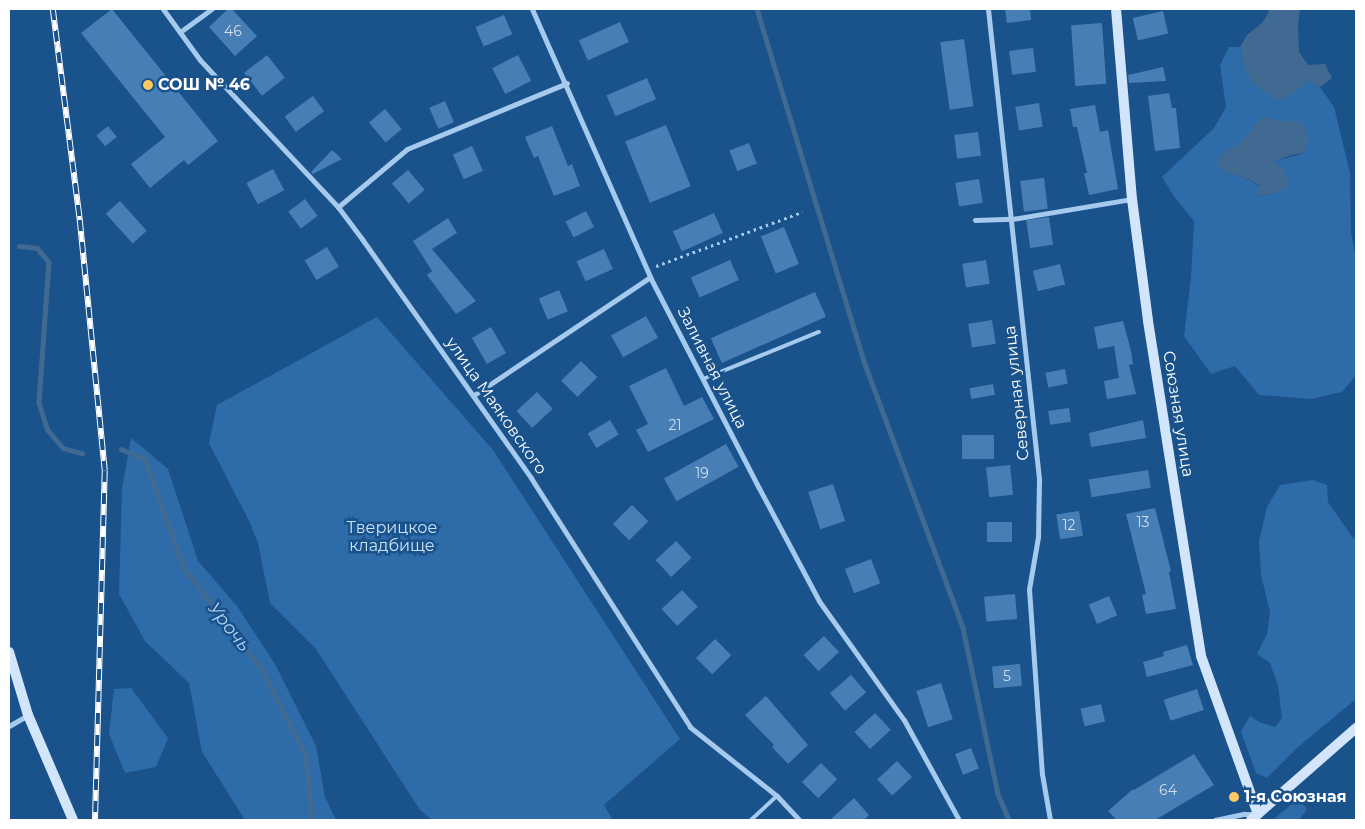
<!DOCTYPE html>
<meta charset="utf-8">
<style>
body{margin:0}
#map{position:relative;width:1365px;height:829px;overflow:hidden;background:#1a528b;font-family:Montserrat,sans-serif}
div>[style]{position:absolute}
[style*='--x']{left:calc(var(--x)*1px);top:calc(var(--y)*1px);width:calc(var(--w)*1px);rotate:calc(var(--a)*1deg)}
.green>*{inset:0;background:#2d6ca9}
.water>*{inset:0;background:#416a93}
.stream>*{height:4.5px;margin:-2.25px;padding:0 2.25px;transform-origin:2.25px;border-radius:2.25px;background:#416a93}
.building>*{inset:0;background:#477eb5;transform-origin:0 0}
.path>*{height:2.5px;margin-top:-1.25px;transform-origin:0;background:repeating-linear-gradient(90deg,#a5caed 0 2.5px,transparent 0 6.5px)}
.lane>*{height:4px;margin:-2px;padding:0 2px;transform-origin:2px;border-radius:2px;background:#a5caed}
.street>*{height:5px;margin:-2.5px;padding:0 2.5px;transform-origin:2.5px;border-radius:2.5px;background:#a5caed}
.secondary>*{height:10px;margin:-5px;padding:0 5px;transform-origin:5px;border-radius:5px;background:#d2e5fa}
.rail>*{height:5.5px;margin-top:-2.75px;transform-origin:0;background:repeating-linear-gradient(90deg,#1a528b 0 11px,#fff 0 22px);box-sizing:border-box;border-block:1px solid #fff}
.dots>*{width:14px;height:14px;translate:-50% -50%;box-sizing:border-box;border:2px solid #1a528b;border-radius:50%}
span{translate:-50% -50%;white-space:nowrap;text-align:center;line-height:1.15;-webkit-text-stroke:5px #1a528b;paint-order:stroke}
.number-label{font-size:14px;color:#d1dfec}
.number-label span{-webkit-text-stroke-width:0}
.poi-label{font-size:16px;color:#fff;font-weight:700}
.left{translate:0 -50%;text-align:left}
.street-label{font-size:16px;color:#fff}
.park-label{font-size:16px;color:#cbe3fa}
.water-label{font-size:18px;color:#b1d4f4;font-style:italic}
.frame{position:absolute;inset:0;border:10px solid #fff;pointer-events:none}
</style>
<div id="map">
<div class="green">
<i style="clip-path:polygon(evenodd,1229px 47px,1240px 47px,1244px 67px,1293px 94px,1307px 81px,1320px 87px,1334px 107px,1350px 173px,1351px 233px,1356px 258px,1356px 375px,1342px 392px,1311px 399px,1259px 395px,1235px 366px,1211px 374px,1184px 336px,1191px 278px,1194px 221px,1173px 195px,1162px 177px,1214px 128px,1226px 107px,1220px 65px,1229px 47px,1262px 117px,1282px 121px,1300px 121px,1304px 153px,1273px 162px,1275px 194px,1253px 196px,1260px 186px,1243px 177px,1225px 172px,1224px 153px,1241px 143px,1262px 117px)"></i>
<i style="clip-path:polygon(377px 317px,493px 450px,680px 739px,604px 805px,612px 819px,617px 820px,432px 820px,420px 810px,316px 649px,270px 603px,258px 543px,250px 523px,209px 443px,217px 405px)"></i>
<i style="clip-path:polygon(131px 438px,168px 469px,198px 561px,237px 606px,275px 664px,316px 746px,325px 797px,336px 820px,245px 820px,202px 752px,189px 683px,145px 641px,119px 594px,122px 489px)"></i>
<i style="clip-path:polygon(1313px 480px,1327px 485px,1328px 502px,1353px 538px,1356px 539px,1356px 699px,1297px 748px,1267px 778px,1256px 773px,1241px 732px,1250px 716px,1259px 722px,1275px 727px,1282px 718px,1278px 685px,1270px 663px,1257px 654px,1267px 634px,1270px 612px,1261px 575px,1259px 541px,1267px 507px,1280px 485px)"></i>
<i style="clip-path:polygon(131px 688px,168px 738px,156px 767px,125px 773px,109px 734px,114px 689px)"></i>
<i style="clip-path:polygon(1299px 798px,1307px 809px,1299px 820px,1273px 820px)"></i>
</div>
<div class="water">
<i style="clip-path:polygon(1268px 9px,1300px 9px,1298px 25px,1299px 52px,1308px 65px,1325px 64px,1332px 78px,1320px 87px,1307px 81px,1293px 94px,1278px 101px,1254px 85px,1244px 67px,1240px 47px,1247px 35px,1262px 23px,1269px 12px)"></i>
<i style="clip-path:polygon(1262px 117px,1282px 121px,1300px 121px,1309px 138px,1304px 153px,1291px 155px,1274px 162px,1285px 170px,1289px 185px,1275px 194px,1253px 196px,1260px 185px,1243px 177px,1225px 172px,1216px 163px,1224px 153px,1241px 142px)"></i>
</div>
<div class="stream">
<i style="--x:757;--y:9;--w:371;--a:73.1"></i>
<i style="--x:865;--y:364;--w:282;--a:69.6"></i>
<i style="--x:963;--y:628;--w:170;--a:78.1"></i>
<i style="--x:998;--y:794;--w:28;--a:67"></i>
<i style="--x:19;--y:246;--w:18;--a:6"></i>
<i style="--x:37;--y:248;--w:18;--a:49"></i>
<i style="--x:49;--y:262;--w:141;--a:94.1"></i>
<i style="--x:39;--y:403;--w:28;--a:72"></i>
<i style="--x:48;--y:430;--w:23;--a:50"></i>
<i style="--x:63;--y:448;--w:20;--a:15"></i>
<i style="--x:121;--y:449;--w:26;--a:23"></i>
<i style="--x:145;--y:459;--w:116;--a:70.3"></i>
<i style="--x:184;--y:568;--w:126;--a:52.4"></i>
<i style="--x:261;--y:668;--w:98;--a:62.7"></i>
<i style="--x:306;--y:755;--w:65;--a:84.7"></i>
</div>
<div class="building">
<i style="clip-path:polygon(112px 9px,218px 141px,188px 165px,184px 160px,150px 188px,131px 164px,165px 137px,81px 33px)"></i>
<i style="clip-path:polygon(228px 9px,232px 9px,257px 36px,235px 56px,209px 27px)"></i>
<i style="clip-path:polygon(1005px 9px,1030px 9px,1031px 20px,1007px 23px)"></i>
<i style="left:1163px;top:11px;width:23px;height:31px;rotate:77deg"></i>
<i style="left:504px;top:15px;width:21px;height:31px;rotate:67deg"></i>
<i style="left:620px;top:22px;width:22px;height:45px;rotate:66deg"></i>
<i style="left:1102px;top:23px;width:61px;height:31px;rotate:86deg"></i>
<i style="left:964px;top:39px;width:68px;height:24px;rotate:82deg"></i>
<i style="left:1033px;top:48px;width:24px;height:24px;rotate:83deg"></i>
<i style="left:267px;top:55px;width:29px;height:29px;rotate:52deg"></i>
<i style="left:518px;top:55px;width:29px;height:29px;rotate:63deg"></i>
<i style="clip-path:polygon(1163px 67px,1166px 81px,1129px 83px,1128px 75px)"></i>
<i style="left:647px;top:78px;width:23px;height:44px;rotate:67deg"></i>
<i style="clip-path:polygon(1169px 93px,1172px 108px,1176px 108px,1180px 148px,1155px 151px,1148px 96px)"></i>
<i style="left:313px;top:96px;width:19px;height:35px;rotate:54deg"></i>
<i style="left:445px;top:101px;width:23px;height:17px;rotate:67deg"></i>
<i style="left:1039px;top:103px;width:24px;height:24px;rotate:81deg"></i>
<i style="clip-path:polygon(1095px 105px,1100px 132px,1108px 130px,1118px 189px,1089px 195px,1084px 173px,1087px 173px,1077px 127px,1073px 127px,1070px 109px)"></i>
<i style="left:385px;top:109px;width:26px;height:21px;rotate:50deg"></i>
<i style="left:666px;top:125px;width:66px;height:44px;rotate:68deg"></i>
<i style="left:108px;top:126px;width:14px;height:15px;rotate:51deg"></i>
<i style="clip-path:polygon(552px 126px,568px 166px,572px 164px,580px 186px,554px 196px,538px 156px,534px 158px,525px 137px)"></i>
<i style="left:978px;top:132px;width:24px;height:24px;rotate:83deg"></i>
<i style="left:749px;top:143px;width:22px;height:21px;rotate:69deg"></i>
<i style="left:472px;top:146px;width:27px;height:21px;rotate:66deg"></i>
<i style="clip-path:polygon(332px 150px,342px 159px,313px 174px,311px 172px)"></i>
<i style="left:273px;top:169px;width:24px;height:30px;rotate:62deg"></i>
<i style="left:408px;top:170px;width:26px;height:21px;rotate:50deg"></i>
<i style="left:1044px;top:178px;width:31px;height:24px;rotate:83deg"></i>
<i style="left:979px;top:179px;width:24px;height:24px;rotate:81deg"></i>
<i style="left:305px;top:199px;width:21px;height:21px;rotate:53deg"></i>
<i style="left:120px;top:201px;width:40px;height:19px;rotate:48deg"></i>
<i style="left:586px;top:211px;width:18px;height:23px;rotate:63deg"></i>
<i style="left:714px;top:213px;width:22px;height:45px;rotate:66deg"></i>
<i style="left:1049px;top:217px;width:28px;height:23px;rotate:82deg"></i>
<i style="clip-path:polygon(448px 218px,457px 233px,432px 249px,476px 301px,456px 314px,427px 275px,432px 271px,413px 241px)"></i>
<i style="left:784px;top:227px;width:40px;height:25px;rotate:68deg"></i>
<i style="left:327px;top:247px;width:23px;height:26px;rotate:59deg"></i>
<i style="left:604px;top:249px;width:22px;height:30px;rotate:66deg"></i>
<i style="left:730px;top:260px;width:22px;height:43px;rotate:66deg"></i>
<i style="left:986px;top:260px;width:24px;height:24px;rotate:81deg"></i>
<i style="left:1060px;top:264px;width:21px;height:28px;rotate:76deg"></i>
<i style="left:559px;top:290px;width:23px;height:22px;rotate:67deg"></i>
<i style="left:815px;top:292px;width:27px;height:114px;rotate:66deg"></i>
<i style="left:646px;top:316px;width:25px;height:40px;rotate:61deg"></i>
<i style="left:992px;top:320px;width:24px;height:24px;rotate:81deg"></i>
<i style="clip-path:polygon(1123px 321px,1131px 351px,1133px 364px,1129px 365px,1136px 394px,1107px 399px,1104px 381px,1119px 378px,1114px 346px,1098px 349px,1094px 327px)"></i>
<i style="left:491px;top:327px;width:30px;height:22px;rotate:60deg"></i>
<i style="left:581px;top:361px;width:23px;height:28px;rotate:45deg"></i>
<i style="clip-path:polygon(666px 368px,684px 406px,702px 397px,714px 419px,648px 452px,636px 430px,648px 424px,629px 386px)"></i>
<i style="left:1065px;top:369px;width:15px;height:20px;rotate:79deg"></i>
<i style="left:993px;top:384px;width:11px;height:24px;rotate:80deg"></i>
<i style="left:537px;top:392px;width:23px;height:28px;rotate:47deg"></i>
<i style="left:1069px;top:408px;width:14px;height:21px;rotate:82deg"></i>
<i style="left:610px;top:420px;width:17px;height:26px;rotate:59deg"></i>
<i style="clip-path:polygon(1143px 420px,1146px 438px,1091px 447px,1089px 433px)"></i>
<i style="left:962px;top:435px;width:32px;height:24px"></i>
<i style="left:726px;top:444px;width:26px;height:71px;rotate:61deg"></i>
<i style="left:1010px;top:465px;width:30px;height:24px;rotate:84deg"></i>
<i style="left:1148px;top:470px;width:18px;height:60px;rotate:81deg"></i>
<i style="left:833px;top:484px;width:39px;height:26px;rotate:72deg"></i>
<i style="left:632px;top:505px;width:23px;height:27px;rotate:45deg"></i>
<i style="clip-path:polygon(1155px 508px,1171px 571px,1169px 572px,1176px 609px,1146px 614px,1142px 595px,1146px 594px,1126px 514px)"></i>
<i style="left:1079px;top:511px;width:25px;height:23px;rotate:81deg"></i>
<i style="left:987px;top:522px;width:25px;height:20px"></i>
<i style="left:676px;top:541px;width:23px;height:28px;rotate:47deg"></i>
<i style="left:871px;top:559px;width:26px;height:28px;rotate:69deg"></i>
<i style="left:682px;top:590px;width:23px;height:28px;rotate:47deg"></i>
<i style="left:1015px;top:594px;width:25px;height:31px;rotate:85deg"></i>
<i style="left:1109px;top:596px;width:21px;height:22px;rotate:67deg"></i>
<i style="left:824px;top:636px;width:22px;height:28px;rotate:47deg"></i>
<i style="left:715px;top:639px;width:23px;height:27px;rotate:45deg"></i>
<i style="clip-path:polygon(1187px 645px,1193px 665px,1147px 677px,1143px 662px,1164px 656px,1163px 652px)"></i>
<i style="left:1020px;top:664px;width:22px;height:28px;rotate:85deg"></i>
<i style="left:851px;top:675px;width:23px;height:28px;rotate:49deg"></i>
<i style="left:941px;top:683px;width:38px;height:26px;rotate:72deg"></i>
<i style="left:1197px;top:689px;width:22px;height:35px;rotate:72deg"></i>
<i style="clip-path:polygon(766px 696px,808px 745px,788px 764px,772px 747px,774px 745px,745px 715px)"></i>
<i style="left:1101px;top:704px;width:18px;height:21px;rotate:77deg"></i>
<i style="left:875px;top:713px;width:23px;height:28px;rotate:47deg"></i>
<i style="left:971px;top:748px;width:22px;height:17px;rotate:69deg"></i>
<i style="clip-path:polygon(1194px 754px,1214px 785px,1155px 820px,1117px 820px,1108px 811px,1133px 789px,1134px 790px)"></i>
<i style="left:897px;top:761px;width:22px;height:27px;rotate:47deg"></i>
<i style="left:821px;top:763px;width:23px;height:27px;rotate:45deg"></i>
<i style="clip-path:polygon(854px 798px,869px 815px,864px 820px,830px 820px)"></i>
</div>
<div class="path">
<i style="--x:656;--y:266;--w:156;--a:-20.3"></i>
</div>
<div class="lane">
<i style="--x:703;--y:379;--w:125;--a:-22.1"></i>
<i style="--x:751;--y:820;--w:35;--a:-43"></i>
</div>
<div class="street">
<i style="--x:163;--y:9;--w:63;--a:54"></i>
<i style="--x:200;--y:60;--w:202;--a:46.8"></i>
<i style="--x:338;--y:207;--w:40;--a:53"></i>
<i style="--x:362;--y:239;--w:293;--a:54.7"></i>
<i style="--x:531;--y:478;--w:295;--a:57.4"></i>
<i style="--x:690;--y:727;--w:111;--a:38.4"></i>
<i style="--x:777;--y:796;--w:33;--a:47"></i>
<i style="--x:532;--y:9;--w:293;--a:66.2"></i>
<i style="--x:650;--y:277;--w:237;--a:62.7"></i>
<i style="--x:759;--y:488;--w:128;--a:62"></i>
<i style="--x:819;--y:601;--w:146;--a:54.5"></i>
<i style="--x:904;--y:720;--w:114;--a:61.2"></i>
<i style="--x:988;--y:9;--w:474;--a:83.8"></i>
<i style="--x:1039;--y:480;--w:57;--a:91"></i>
<i style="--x:1038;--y:537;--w:53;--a:99.8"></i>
<i style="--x:1029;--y:589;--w:185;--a:86"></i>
<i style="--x:1042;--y:774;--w:47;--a:80.1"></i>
<i style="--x:180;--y:32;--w:39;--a:-36"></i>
<i style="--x:338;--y:207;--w:90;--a:-40"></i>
<i style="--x:407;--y:149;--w:173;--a:-22.4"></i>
<i style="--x:975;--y:220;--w:37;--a:-2"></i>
<i style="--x:1012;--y:219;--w:122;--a:-9.5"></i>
<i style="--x:474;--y:395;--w:212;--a:-33.8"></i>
<i style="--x:9;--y:726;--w:22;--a:-30"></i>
<i style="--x:1215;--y:820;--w:30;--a:-12"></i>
<i style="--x:1244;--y:814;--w:11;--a:0"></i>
</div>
<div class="secondary">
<i style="--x:1116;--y:9;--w:191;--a:85.2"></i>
<i style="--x:1132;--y:199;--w:123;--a:82.5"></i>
<i style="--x:1148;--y:321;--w:339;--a:81"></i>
<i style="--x:1201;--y:656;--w:168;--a:70.2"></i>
<i style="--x:9;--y:652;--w:66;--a:73.2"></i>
<i style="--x:28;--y:715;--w:114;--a:66.8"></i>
<i style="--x:1251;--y:820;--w:140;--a:-41.2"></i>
</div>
<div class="rail">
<i style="--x:53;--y:9;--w:213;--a:82.7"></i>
<i style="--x:80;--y:220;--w:252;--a:84.3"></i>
<i style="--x:105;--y:471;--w:349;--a:91.6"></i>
</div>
<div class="dots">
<i style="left:148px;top:85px;background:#ffc962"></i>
<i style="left:1234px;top:797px;background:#ffc962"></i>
</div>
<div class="number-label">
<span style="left:233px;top:31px">46</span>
<span style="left:675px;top:425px">21</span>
<span style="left:702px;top:473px">19</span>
<span style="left:1143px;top:522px">13</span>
<span style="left:1069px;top:525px">12</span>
<span style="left:1007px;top:676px">5</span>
<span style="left:1168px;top:790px">64</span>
</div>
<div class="poi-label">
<span class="left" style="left:158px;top:85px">СОШ № 46</span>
<span class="left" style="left:1244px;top:797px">1-я Союзная</span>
</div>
<div class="street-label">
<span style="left:712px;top:368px;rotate:63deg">Заливная улица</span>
<span style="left:1017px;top:393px;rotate:-96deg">Северная улица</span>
<span style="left:496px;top:406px;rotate:55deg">улица Маяковского</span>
<span style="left:1178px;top:414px;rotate:81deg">Союзная улица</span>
</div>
<div class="park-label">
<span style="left:392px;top:537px">Тверицкое<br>кладбище</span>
</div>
<div class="water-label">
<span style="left:229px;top:627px;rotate:52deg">Урочь</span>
</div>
<div class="frame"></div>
</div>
